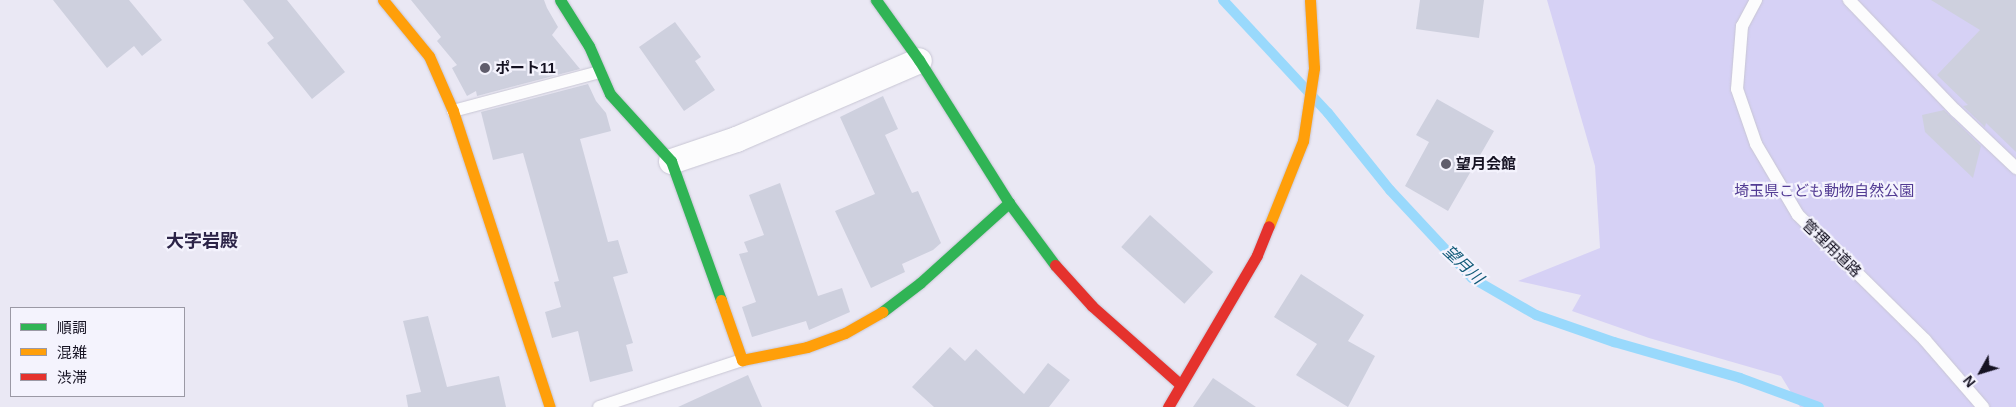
<!DOCTYPE html>
<meta charset="utf-8">
<style>
body{margin:0}
#map{position:relative;width:2016px;height:407px;overflow:hidden;background:#eae8f4;font-family:Arial,"Noto Sans JP",sans-serif}
div>[style]{position:absolute}
[style*='--x']{left:calc(var(--x)*1px);top:calc(var(--y)*1px);width:calc(var(--w)*1px);rotate:calc(var(--a)*1deg)}
.green>*{inset:0;background:#d6d1f5}
.stream>*{height:10px;margin:-5px;padding:0 5px;transform-origin:5px;border-radius:5px;background:#99d9fc}
.building>*{inset:0;background:#ced0de;transform-origin:0 0}
.roads{filter:drop-shadow(0 0 1px #c8c6d4) drop-shadow(0 0 1px #c8c6d4)}
.lane>*{height:12px;margin:-6px;padding:0 6px;transform-origin:6px;border-radius:6px;background:#fcfcfd}
.street>*{height:25px;margin:-12.5px;padding:0 12.5px;transform-origin:12.5px;border-radius:12.5px;background:#fcfcfd}
.fast>*{height:11px;margin:-5.5px;padding:0 5.5px;transform-origin:5.5px;border-radius:5.5px;background:#30b455}
.slow>*{height:11px;margin:-5.5px;padding:0 5.5px;transform-origin:5.5px;border-radius:5.5px;background:#ff9f0a}
.jam>*{height:11px;margin:-5.5px;padding:0 5.5px;transform-origin:5.5px;border-radius:5.5px;background:#e5322d}
.dots>*{width:14px;height:14px;translate:-50% -50%;box-sizing:border-box;border:2px solid #f4f3fd;border-radius:50%}
span{translate:-50% -50%;white-space:nowrap;text-align:center;line-height:1.15;-webkit-text-stroke:4.5px #f4f3fd;paint-order:stroke}
.poi-label{font-size:15px;color:#151222;font-weight:700}
.left{translate:0 -50%;text-align:left}
.park-label{font-size:15px;color:#523b93}
.street-label{font-size:15px;color:#151222}
.water-label{font-size:16px;color:#115a78;font-style:italic}
.quarter-label{font-size:18px;color:#2c2448;font-weight:700}
.legend{position:absolute;left:10px;top:307px;width:175px;height:90px;box-sizing:border-box;background:#f4f3fd;border:1px solid #9b99a5;margin:0;padding:6px 9px;list-style:none;font-size:15px;color:#151222}
.legend li{display:flex;align-items:center;gap:10px;height:25px}
.legend b{width:25px;border:1px solid #9b99a5}
.north{position:absolute;left:1956px;top:347px;width:50px;height:50px;-webkit-text-stroke:4px #f4f3fd;paint-order:stroke;rotate:231deg;font-size:14px;font-weight:700;line-height:20px;text-align:center;color:#151222}
.north::after{content:'';display:block;margin:auto;width:18px;height:22px;background:#151222;clip-path:polygon(50% 0,100% 100%,50% 72%,0 100%)}
</style>
<div id="map">
<div class="green">
<i style="clip-path:polygon(1547px 0,2016px 0,2016px 407px,1800px 407px,1781px 376px,1649px 338px,1572px 311px,1581px 295px,1518px 281px,1600px 248px,1595px 166px)"></i>
</div>
<div class="stream">
<i style="--x:1223;--y:0;--w:154;--a:47.1"></i>
<i style="--x:1328;--y:113;--w:99;--a:51.2"></i>
<i style="--x:1390;--y:190;--w:120;--a:47"></i>
<i style="--x:1472;--y:278;--w:74;--a:30"></i>
<i style="--x:1536;--y:315;--w:83;--a:19.1"></i>
<i style="--x:1614;--y:342;--w:131;--a:15.9"></i>
<i style="--x:1740;--y:378;--w:84;--a:20.2"></i>
</div>
<div class="building">
<i style="clip-path:polygon(53px 0,129px 0,162px 40px,142px 56px,134px 46px,107px 68px)"></i>
<i style="clip-path:polygon(243px 0,287px 0,345px 72px,312px 99px,267px 43px,274px 38px)"></i>
<i style="clip-path:polygon(411px 0,544px 0,547px 8px,558px 27px,552px 35px,580px 69px,477px 96px,476px 91px,467px 96px,452px 68px,457px 65px,437px 41px,441px 37px)"></i>
<i style="clip-path:polygon(1420px 0,1484px 0,1479px 38px,1416px 29px)"></i>
<i style="clip-path:polygon(1931px 0,2016px 0,2016px 152px,1986px 123px,1985px 127px,1963px 106px,1968px 105px,1937px 75px,1980px 30px)"></i>
<i style="clip-path:polygon(675px 22px,701px 57px,695px 61px,715px 90px,684px 111px,639px 47px)"></i>
<i style="clip-path:polygon(588px 84px,596px 101px,606px 113px,611px 131px,580px 139px,608px 242px,618px 240px,628px 273px,613px 277px,633px 343px,626px 345px,633px 371px,590px 382px,578px 331px,552px 338px,545px 312px,561px 307px,554px 282px,559px 281px,523px 153px,493px 160px,481px 112px)"></i>
<i style="clip-path:polygon(883px 96px,898px 129px,885px 135px,912px 193px,918px 191px,941px 243px,933px 250px,902px 264px,905px 272px,871px 288px,835px 211px,875px 194px,840px 117px)"></i>
<i style="clip-path:polygon(1437px 99px,1494px 131px,1448px 211px,1405px 186px,1429px 142px,1416px 135px)"></i>
<i style="clip-path:polygon(1944px 110px,1981px 146px,1973px 178px,1925px 132px,1922px 115px)"></i>
<i style="clip-path:polygon(780px 183px,818px 296px,842px 288px,850px 312px,809px 330px,806px 321px,752px 337px,742px 307px,756px 302px,739px 254px,748px 252px,744px 242px,764px 235px,749px 195px)"></i>
<i style="left:1150px;top:215px;width:85px;height:43px;rotate:42deg"></i>
<i style="clip-path:polygon(1301px 274px,1364px 315px,1348px 341px,1375px 356px,1348px 407px,1296px 375px,1317px 344px,1274px 317px)"></i>
<i style="clip-path:polygon(428px 316px,447px 387px,499px 376px,506px 407px,408px 407px,406px 395px,421px 392px,403px 321px)"></i>
<i style="clip-path:polygon(950px 347px,965px 361px,976px 349px,1024px 394px,1048px 363px,1070px 380px,1049px 407px,934px 407px,912px 387px)"></i>
<i style="clip-path:polygon(748px 375px,762px 407px,678px 407px)"></i>
<i style="clip-path:polygon(1213px 378px,1256px 407px,1193px 407px)"></i>
</div>
<div class="roads">
<div class="lane">
<i style="--x:1756;--y:0;--w:30;--a:118"></i>
<i style="--x:1742;--y:26;--w:63;--a:94.5"></i>
<i style="--x:1737;--y:89;--w:58;--a:70.9"></i>
<i style="--x:1756;--y:144;--w:82;--a:59.4"></i>
<i style="--x:1798;--y:215;--w:178;--a:44.5"></i>
<i style="--x:1925;--y:340;--w:89;--a:49.1"></i>
<i style="--x:1849;--y:0;--w:154;--a:46.1"></i>
<i style="--x:1956;--y:111;--w:83;--a:43.5"></i>
<i style="--x:453;--y:111;--w:152;--a:-14.9"></i>
<i style="--x:599;--y:407;--w:151;--a:-18.2"></i>
</div>
<div class="street">
<i style="--x:671;--y:161;--w:69;--a:-18.7"></i>
<i style="--x:736;--y:139;--w:199;--a:-23.3"></i>
</div>
<div class="fast">
<i style="--x:560;--y:0;--w:54;--a:57.8"></i>
<i style="--x:589;--y:46;--w:52;--a:66.4"></i>
<i style="--x:610;--y:94;--w:91;--a:47.7"></i>
<i style="--x:671;--y:161;--w:148;--a:70.2"></i>
<i style="--x:876;--y:0;--w:74;--a:54.4"></i>
<i style="--x:919;--y:60;--w:169;--a:57.8"></i>
<i style="--x:1009;--y:203;--w:77;--a:53.4"></i>
<i style="--x:882;--y:312;--w:48;--a:-37.3"></i>
<i style="--x:920;--y:283;--w:120;--a:-42"></i>
</div>
<div class="slow">
<i style="--x:383;--y:0;--w:72;--a:50.6"></i>
<i style="--x:429;--y:56;--w:60;--a:66.4"></i>
<i style="--x:453;--y:111;--w:311;--a:71.9"></i>
<i style="--x:1269;--y:226;--w:92;--a:-68.2"></i>
<i style="--x:1303;--y:141;--w:74;--a:-81.4"></i>
<i style="--x:1314;--y:68;--w:68;--a:-93.4"></i>
<i style="--x:721;--y:300;--w:64;--a:70.7"></i>
<i style="--x:742;--y:360;--w:66;--a:-11.3"></i>
<i style="--x:807;--y:347;--w:40;--a:-20.2"></i>
<i style="--x:845;--y:333;--w:43;--a:-29.6"></i>
</div>
<div class="jam">
<i style="--x:1055;--y:265;--w:55;--a:47.9"></i>
<i style="--x:1092;--y:306;--w:118;--a:41.6"></i>
<i style="--x:1168;--y:407;--w:176;--a:-59.6"></i>
<i style="--x:1257;--y:255;--w:31;--a:-68"></i>
</div>
</div>
<div class="dots">
<i style="left:485px;top:68px;background:#605d6c"></i>
<i style="left:1446px;top:164px;background:#605d6c"></i>
</div>
<div class="poi-label">
<span class="left" style="left:495px;top:68px">ポート11</span>
<span class="left" style="left:1456px;top:164px">望月会館</span>
</div>
<div class="park-label">
<span style="left:1824px;top:191px">埼玉県こども動物自然公園</span>
</div>
<div class="street-label">
<span style="left:1832px;top:248px;rotate:44deg">管理用道路</span>
</div>
<div class="water-label">
<span style="left:1463px;top:265px;rotate:43deg">望月川</span>
</div>
<div class="quarter-label">
<span style="left:202px;top:241px">大字岩殿</span>
</div>
<ul class="legend">
<li><b style="height:6px;background:#30b455"></b>順調</li>
<li><b style="height:6px;background:#ff9f0a"></b>混雑</li>
<li><b style="height:6px;background:#e5322d"></b>渋滞</li>
</ul>
<div class="north">N</div>
</div>
